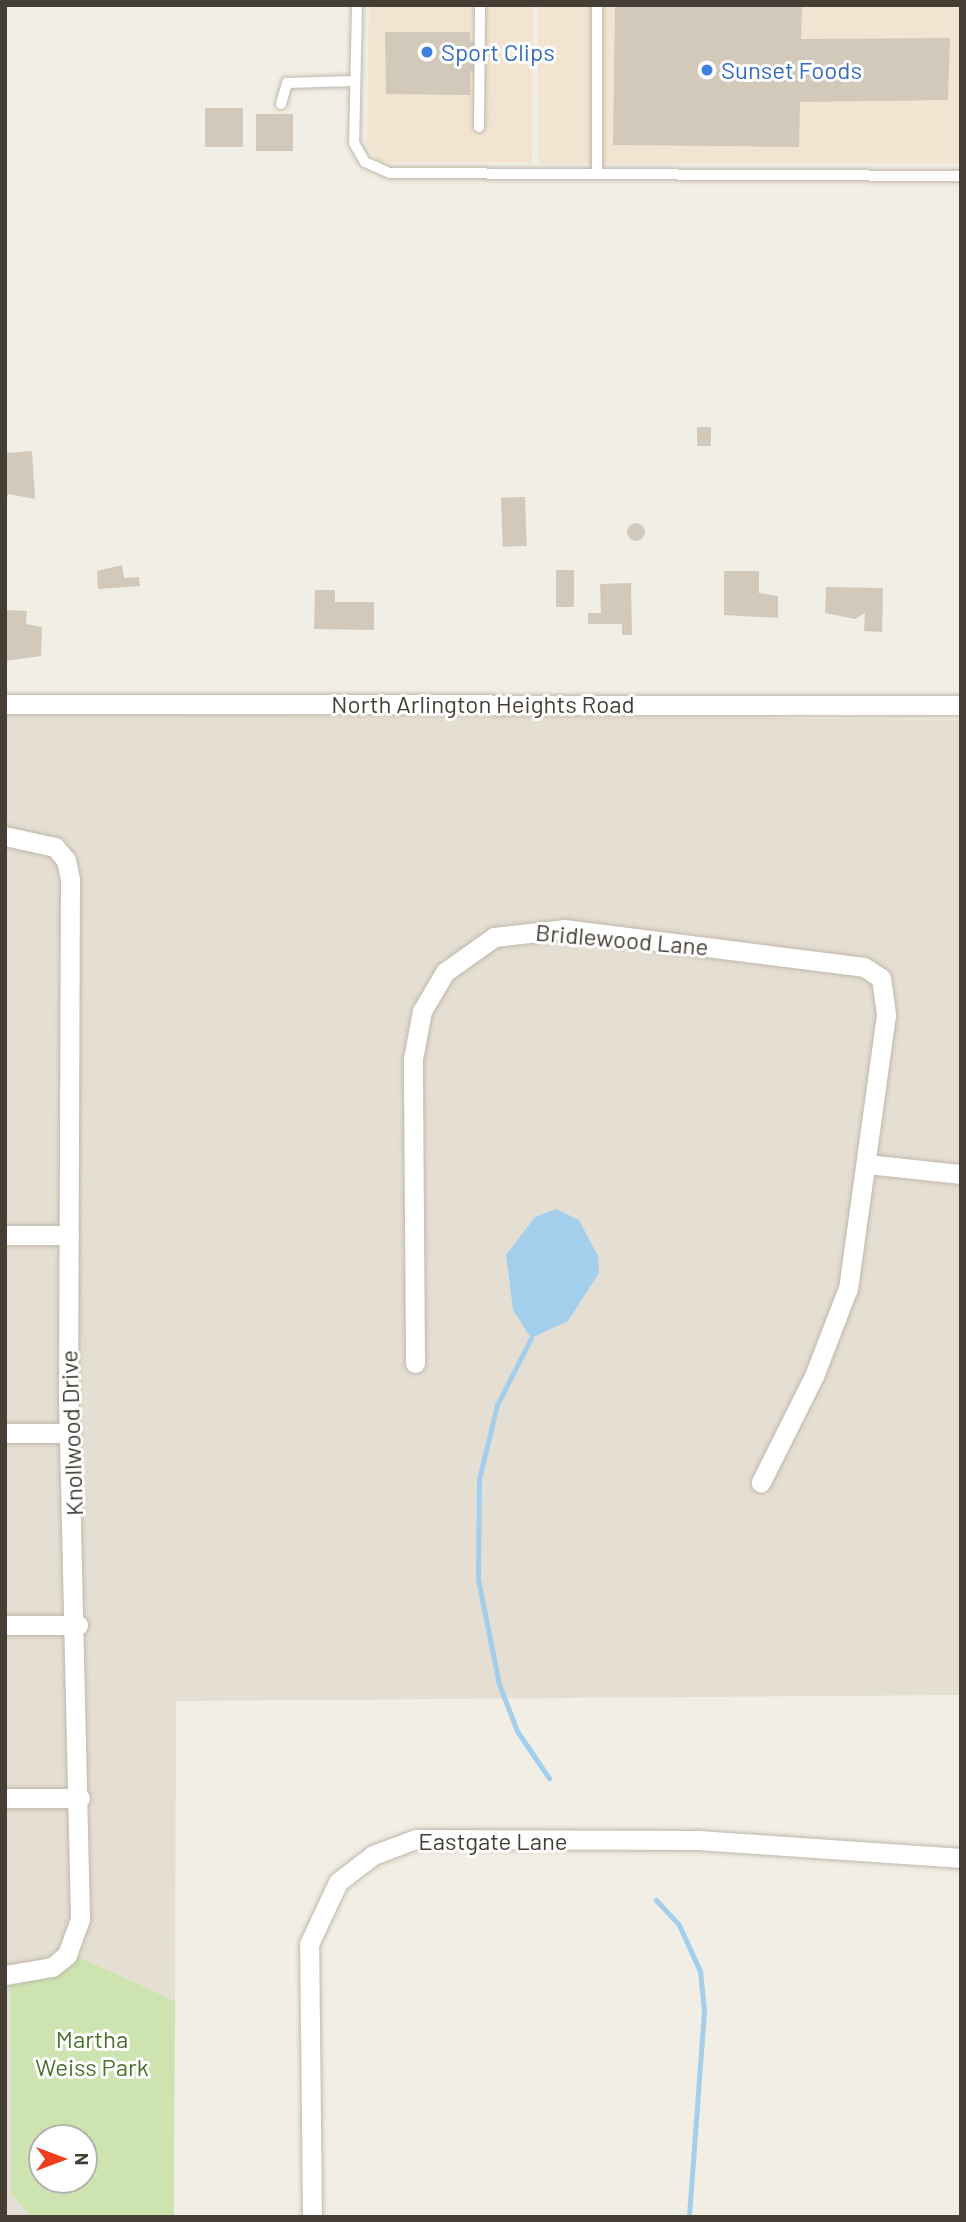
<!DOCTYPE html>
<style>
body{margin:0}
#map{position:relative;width:966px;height:2222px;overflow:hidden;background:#f1eee5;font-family:Barlow,sans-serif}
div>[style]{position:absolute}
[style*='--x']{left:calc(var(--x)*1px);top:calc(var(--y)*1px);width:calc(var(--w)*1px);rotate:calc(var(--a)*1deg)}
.residential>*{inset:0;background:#e5dfd3}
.commercial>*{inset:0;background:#f3e4d1;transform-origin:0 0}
.green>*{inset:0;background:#cde4b0}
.water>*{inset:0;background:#a4cfec}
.stream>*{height:5px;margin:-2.5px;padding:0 2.5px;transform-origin:2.5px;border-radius:2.5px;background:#a4cfec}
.building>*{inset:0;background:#d2c9bb;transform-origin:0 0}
.round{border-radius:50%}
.roads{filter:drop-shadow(0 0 2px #bfb8ab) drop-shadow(0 0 2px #bfb8ab)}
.service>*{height:10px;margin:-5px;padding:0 5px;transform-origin:5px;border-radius:5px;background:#fff}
.minor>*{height:19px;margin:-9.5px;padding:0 9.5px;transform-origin:9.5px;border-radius:9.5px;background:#fff}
.dots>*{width:19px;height:19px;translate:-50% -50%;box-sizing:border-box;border:4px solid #fff;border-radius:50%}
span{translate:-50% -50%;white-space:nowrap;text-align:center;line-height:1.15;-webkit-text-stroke:6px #fff;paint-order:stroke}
.shop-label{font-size:24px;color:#366cbe}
.left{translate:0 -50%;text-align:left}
.street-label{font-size:24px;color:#443e35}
.park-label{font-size:24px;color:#47722c}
.frame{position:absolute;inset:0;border:7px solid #443e35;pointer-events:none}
.north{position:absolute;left:28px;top:2124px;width:70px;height:70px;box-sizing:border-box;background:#fff;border:2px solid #b4b2ae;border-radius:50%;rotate:90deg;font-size:19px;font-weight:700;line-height:28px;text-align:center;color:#443e35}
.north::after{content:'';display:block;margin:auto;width:24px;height:32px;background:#ee3d1f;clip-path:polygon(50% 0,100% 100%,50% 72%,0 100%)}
</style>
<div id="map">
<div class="residential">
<i style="clip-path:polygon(5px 713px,961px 720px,961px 1695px,176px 1701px,175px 2001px,77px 1956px,11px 2194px,32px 2217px,5px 2217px)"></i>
</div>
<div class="commercial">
<i style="clip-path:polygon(369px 5px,533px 5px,532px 162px,379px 162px,367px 147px)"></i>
<i style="left:538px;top:5px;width:423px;height:158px"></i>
</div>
<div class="green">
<i style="clip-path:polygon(evenodd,77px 1956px,175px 2001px,174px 2217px,32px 2217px,11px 2194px,10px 1982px,65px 1967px,77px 1956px,42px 2138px,84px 2138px,84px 2180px,42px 2180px,42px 2138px)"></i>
</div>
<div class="water">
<i style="clip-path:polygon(556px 1209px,579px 1220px,598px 1256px,599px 1273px,568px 1321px,531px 1338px,513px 1310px,506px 1255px,535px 1217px)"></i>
</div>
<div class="stream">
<i style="--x:531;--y:1338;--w:75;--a:116.9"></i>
<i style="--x:497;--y:1405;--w:76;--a:103.7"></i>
<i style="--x:479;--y:1479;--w:100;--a:90.6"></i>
<i style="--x:478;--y:1579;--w:107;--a:78.7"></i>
<i style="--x:499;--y:1684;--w:50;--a:69"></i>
<i style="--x:517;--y:1731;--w:57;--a:55.8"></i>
<i style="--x:656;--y:1900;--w:34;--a:47"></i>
<i style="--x:679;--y:1925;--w:51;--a:65.5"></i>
<i style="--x:700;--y:1971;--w:40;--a:84.3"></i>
<i style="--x:704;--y:2011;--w:207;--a:94.2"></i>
</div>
<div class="building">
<i style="clip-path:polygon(615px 5px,802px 5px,801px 39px,950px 38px,948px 100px,800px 102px,799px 147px,613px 145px)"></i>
<i style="clip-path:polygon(385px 32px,470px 32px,470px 42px,485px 42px,485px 71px,470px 71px,470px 95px,386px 94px)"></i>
<i style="left:243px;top:108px;width:39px;height:38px;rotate:90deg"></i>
<i style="left:256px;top:114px;width:37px;height:37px"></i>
<i style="left:697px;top:427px;width:14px;height:19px"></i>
<i style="clip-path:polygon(32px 451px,35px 499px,8px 494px,5px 505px,5px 453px)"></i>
<i style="left:525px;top:497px;width:49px;height:24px;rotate:88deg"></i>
<i class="round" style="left:627px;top:523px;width:18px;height:18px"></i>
<i style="clip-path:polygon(122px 565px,124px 578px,139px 577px,140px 586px,98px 589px,97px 571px)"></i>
<i style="left:556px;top:570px;width:18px;height:37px"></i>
<i style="clip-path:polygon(724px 571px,759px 571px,759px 593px,778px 596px,778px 618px,724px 615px)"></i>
<i style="clip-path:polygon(631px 583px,632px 635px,622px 635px,622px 624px,588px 624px,588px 613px,601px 613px,600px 584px)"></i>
<i style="clip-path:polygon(826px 587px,883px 588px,882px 632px,864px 631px,865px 613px,855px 619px,825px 613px)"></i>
<i style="clip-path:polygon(315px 590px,335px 590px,335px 602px,374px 602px,374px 630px,314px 629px)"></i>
<i style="clip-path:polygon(7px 610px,27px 611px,26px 624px,42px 627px,41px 656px,5px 661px)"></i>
</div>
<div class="roads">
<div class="service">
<i style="--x:357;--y:5;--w:138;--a:91.2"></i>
<i style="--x:354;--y:143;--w:22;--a:60"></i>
<i style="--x:365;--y:162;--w:27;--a:24"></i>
<i style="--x:390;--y:173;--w:571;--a:0.3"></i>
<i style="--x:281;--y:104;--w:22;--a:-74"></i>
<i style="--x:287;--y:83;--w:67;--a:-1.7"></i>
<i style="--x:479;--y:127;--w:120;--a:-89.5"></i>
<i style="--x:597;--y:173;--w:168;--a:-90"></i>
</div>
<div class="minor">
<i style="--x:5;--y:704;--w:956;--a:0.06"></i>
<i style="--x:5;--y:836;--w:51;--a:12.4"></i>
<i style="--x:55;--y:847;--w:17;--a:50"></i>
<i style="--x:66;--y:860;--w:19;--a:78"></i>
<i style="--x:70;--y:879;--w:515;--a:90.22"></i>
<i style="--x:68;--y:1394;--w:525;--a:88.69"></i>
<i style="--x:80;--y:1919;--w:38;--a:110"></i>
<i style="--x:67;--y:1955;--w:19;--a:141"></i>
<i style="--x:52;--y:1967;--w:48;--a:170.3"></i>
<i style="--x:867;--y:1164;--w:95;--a:6.1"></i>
<i style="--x:5;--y:1235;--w:64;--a:0"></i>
<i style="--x:415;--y:1363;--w:304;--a:-90.4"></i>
<i style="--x:413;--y:1059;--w:49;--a:-79.4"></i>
<i style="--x:422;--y:1011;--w:45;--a:-59.5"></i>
<i style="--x:445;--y:972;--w:60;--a:-35.5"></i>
<i style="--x:494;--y:937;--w:70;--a:-6.5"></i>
<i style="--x:564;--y:929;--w:302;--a:7.2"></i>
<i style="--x:864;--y:967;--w:20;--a:33"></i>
<i style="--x:881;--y:978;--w:37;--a:82"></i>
<i style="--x:886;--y:1015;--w:276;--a:97.9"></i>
<i style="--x:848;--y:1288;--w:94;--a:111.1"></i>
<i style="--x:814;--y:1376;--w:119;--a:116.6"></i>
<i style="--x:5;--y:1433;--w:65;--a:0"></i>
<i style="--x:5;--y:1625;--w:73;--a:0"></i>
<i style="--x:5;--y:1798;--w:75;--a:0"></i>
<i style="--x:312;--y:2217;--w:273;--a:-90.6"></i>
<i style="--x:309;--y:1944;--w:68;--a:-64.9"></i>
<i style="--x:338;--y:1882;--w:44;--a:-37.6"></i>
<i style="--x:373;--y:1855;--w:46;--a:-20.4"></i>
<i style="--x:416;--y:1839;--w:282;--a:0.2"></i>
<i style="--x:698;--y:1840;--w:264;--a:3.9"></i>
</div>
</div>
<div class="dots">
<i style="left:427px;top:52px;background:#3f7fe0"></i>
<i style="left:707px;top:70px;background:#3f7fe0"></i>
</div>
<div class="shop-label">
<span class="left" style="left:441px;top:52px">Sport Clips</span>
<span class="left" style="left:721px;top:70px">Sunset Foods</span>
</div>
<div class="street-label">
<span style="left:483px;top:704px">North Arlington Heights Road</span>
<span style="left:622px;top:939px;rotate:5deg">Bridlewood Lane</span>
<span style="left:71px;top:1433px;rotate:-92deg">Knollwood Drive</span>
<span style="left:493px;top:1841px">Eastgate Lane</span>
</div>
<div class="park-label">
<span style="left:92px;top:2053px">Martha<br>Weiss Park</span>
</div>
<div class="frame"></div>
<div class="north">N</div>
</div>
